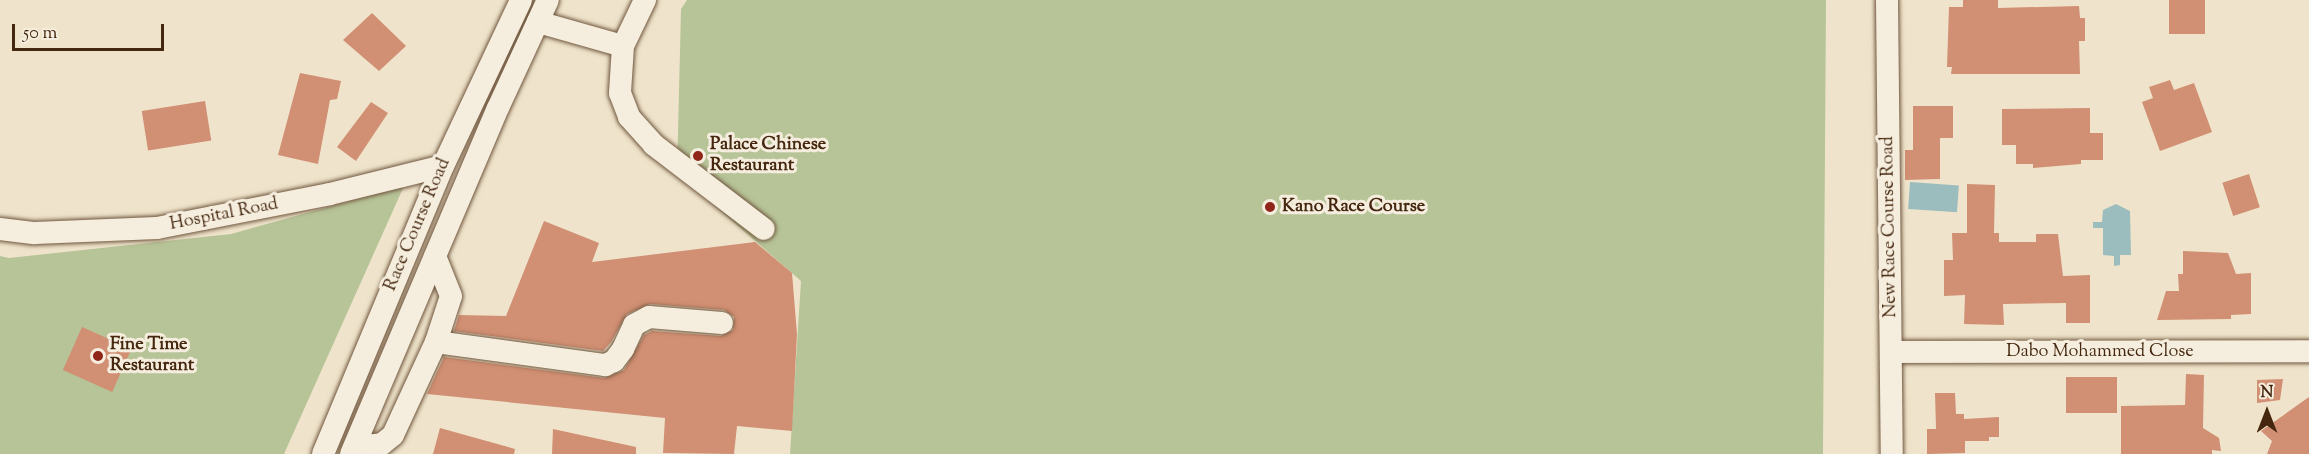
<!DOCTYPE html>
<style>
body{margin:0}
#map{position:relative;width:2309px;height:454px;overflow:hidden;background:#efe4cb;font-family:"Sorts Mill Goudy",serif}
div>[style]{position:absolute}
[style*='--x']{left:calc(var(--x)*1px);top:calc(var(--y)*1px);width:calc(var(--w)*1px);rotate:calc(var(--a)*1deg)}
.green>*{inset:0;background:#b7c498}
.water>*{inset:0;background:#9cbdbe;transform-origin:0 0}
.building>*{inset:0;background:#d18f73;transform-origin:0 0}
.roads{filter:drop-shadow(0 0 2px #70563e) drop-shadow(0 0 2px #70563e)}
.minor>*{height:22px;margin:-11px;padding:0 11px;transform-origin:11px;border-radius:11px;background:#f5eddd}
.dots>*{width:16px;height:16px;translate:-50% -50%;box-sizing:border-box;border:3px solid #f5eddd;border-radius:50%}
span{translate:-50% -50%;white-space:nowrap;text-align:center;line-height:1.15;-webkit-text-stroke:6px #f5eddd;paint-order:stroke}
.poi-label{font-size:18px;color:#45270f;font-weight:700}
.left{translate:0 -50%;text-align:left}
.street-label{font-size:18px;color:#45270f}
.north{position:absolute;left:2237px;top:382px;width:60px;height:60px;-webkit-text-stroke:4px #f5eddd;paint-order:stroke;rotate:0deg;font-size:16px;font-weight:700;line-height:24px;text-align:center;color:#45270f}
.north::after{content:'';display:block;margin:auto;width:21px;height:27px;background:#45270f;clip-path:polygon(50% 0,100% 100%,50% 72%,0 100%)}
.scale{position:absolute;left:12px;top:24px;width:152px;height:27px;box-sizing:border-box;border:3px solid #45270f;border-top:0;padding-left:8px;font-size:18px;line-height:21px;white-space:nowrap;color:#45270f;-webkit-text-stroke:4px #f5eddd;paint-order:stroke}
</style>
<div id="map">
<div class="green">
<i style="clip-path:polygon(687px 0,1826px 0,1823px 454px,790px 454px,801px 281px,677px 173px,681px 9px)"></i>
<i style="clip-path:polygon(404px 186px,284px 454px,0 454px,0 256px,9px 258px,231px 234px)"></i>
</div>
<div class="water">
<i style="left:1910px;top:182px;width:49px;height:27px;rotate:4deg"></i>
<i style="clip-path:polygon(2116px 204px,2130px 211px,2131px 255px,2120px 255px,2120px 265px,2114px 266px,2114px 256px,2103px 255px,2103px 228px,2093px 228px,2093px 222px,2102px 222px,2103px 210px)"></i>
</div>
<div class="building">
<i style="clip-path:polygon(1963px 0,1998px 0,1998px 8px,2079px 6px,2080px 18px,2085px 18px,2085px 41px,2079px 41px,2080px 74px,1951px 74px,1952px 67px,1947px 67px,1949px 7px,1963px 7px)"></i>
<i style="left:2169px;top:0;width:36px;height:34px"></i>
<i style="clip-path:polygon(372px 13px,406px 46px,379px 71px,343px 40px)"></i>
<i style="clip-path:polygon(300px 73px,341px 81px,337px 99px,330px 100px,318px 164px,278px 155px)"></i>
<i style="clip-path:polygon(2170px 80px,2174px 90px,2194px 83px,2212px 132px,2160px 151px,2142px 102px,2153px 98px,2149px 87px)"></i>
<i style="left:205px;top:101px;width:40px;height:64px;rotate:81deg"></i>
<i style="clip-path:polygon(371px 102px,388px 113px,356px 161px,337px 147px)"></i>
<i style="clip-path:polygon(1913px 106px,1953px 106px,1953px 138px,1940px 138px,1940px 179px,1905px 180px,1905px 150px,1913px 150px)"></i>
<i style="clip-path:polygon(2090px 108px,2090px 133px,2103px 133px,2103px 160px,2081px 160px,2081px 164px,2033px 168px,2033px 164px,2016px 164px,2016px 145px,2002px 145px,2002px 109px)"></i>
<i style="left:2249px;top:174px;width:35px;height:28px;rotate:72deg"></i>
<i style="clip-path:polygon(1967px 184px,1995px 185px,1994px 233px,1999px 233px,1999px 242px,2036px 242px,2036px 234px,2058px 234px,2063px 276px,2090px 275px,2090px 323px,2066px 323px,2066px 303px,2003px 304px,2004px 325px,1964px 324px,1965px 295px,1944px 296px,1944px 260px,1953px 260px,1952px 233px,1967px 233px)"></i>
<i style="clip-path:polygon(544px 221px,599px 243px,592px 262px,755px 242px,792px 273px,797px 334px,792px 431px,737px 426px,734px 454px,663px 453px,665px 418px,427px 394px,444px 357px,604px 378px,624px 370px,644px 335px,652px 331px,721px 336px,733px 330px,734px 317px,724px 310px,650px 304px,627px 314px,611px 342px,603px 351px,454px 331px,459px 315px,506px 316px)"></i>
<i style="clip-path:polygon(2183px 251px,2228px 253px,2236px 274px,2251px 273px,2251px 314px,2231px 315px,2231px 319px,2157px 320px,2166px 291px,2179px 291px,2178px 274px,2183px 274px)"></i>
<i style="left:82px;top:327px;width:54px;height:47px;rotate:24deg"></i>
<i style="clip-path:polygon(2186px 374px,2204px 375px,2203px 428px,2219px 438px,2221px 451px,2212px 450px,2212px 454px,2121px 454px,2121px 406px,2185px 405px)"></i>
<i style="left:2066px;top:377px;width:51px;height:36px"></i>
<i style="clip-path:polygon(2283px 379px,2280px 400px,2257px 403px,2257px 380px)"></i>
<i style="clip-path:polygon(1935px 393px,1955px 393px,1956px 414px,1964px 414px,1964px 419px,1999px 417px,1999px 437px,1989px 437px,1989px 441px,1965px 441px,1965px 453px,1927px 454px,1927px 429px,1936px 429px)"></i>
<i style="clip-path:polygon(2309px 397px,2309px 454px,2267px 454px,2272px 441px,2261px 431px)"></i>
<i style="clip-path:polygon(440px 428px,515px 449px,514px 454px,433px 454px)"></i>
<i style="clip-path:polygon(553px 429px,636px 447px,636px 454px,552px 454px)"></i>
</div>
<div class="roads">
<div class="minor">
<i style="--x:1887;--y:0;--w:454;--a:89.4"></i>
<i style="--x:538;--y:22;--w:88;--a:15.8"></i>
<i style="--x:623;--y:46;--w:51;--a:-64.4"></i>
<i style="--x:623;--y:46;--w:47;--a:93.7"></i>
<i style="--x:620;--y:93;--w:26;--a:69"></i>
<i style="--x:629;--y:117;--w:38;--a:48"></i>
<i style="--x:654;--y:145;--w:138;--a:37.4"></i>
<i style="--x:0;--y:229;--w:35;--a:7"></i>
<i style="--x:35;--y:233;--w:122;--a:-2.3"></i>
<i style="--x:157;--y:228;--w:176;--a:-11.1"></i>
<i style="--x:330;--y:194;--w:116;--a:-13.9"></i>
<i style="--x:436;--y:342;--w:171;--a:7.8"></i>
<i style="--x:605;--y:365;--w:10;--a:-24"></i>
<i style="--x:614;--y:361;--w:15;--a:-53"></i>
<i style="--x:623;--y:349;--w:26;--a:-65"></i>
<i style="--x:634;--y:325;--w:17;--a:-28"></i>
<i style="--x:649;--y:317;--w:73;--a:4.7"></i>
<i style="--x:1891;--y:352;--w:418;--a:-0.1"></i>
<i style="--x:355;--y:447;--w:27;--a:-6"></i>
<i style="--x:382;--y:444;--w:14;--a:-39"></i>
<i style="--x:393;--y:435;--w:102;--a:-65.2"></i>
<i style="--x:436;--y:342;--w:48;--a:-71.9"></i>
<i style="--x:451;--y:296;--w:43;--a:-111.8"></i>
<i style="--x:323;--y:454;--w:312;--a:-67.4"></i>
<i style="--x:443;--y:166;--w:183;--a:-64.8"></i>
<i style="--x:351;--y:454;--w:376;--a:-67"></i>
<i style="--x:498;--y:108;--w:119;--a:-65.2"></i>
</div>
</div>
<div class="dots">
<i style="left:698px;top:156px;background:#8f2418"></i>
<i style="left:1270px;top:207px;background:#8f2418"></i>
<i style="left:98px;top:356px;background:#8f2418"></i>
</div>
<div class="poi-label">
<span class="left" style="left:710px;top:156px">Palace Chinese<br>Restaurant</span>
<span class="left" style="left:1282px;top:207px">Kano Race Course</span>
<span class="left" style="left:110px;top:356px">Fine Time<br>Restaurant</span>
</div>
<div class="street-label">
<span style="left:224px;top:215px;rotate:-11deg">Hospital Road</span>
<span style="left:418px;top:225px;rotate:-67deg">Race Course Road</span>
<span style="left:1890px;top:227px;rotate:-91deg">New Race Course Road</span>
<span style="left:2100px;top:352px">Dabo Mohammed Close</span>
</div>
<div class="north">N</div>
<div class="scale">50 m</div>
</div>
